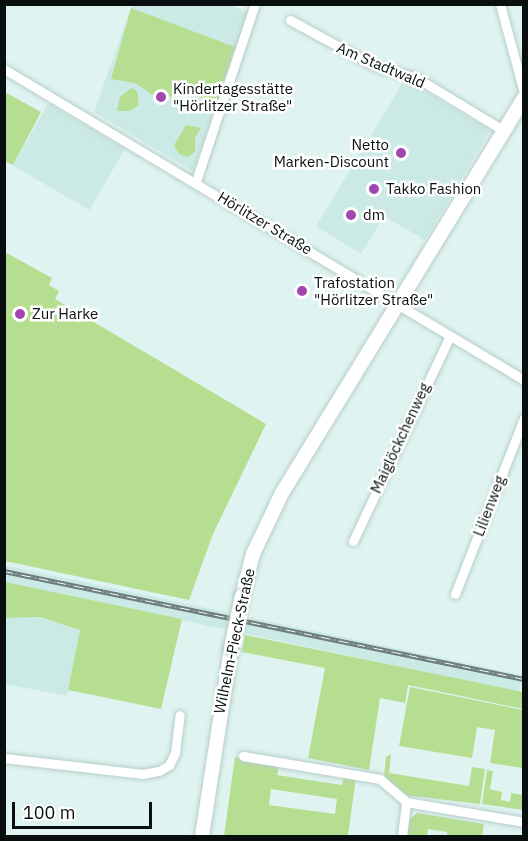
<!DOCTYPE html>
<meta charset="utf-8">
<style>
body{margin:0}
#map{position:relative;width:528px;height:841px;overflow:hidden;background:#dff4f1;font-family:"IBM Plex Sans",sans-serif}
div>[style]{position:absolute}
[style*='--x']{left:calc(var(--x)*1px);top:calc(var(--y)*1px);width:calc(var(--w)*1px);rotate:calc(var(--a)*1deg)}
.built>*{inset:0;background:#cceae5;transform-origin:0 0}
.green>*{inset:0;background:#b6de91}
.roads{filter:drop-shadow(0 0 2px #b8cdc9) drop-shadow(0 0 2px #b8cdc9)}
.street>*{height:9px;margin:-4.5px;padding:0 4.5px;transform-origin:4.5px;border-radius:4.5px;background:#fff}
.secondary>*{height:14px;margin:-7px;padding:0 7px;transform-origin:7px;border-radius:7px;background:#fff}
.rail>*{height:5px;margin-top:-2.5px;transform-origin:0;background:repeating-linear-gradient(90deg,#fff 0 9px,#6e7c7a 0 18px);box-sizing:border-box;border-block:2px solid #6e7c7a}
.bridges{filter:drop-shadow(0 0 2px #b8cdc9) drop-shadow(0 0 2px #b8cdc9)}
.secondary-bridge>*{height:14px;margin:-7px;padding:0 7px;transform-origin:7px;border-radius:7px;background:#fff}
.dots>*{width:16px;height:16px;translate:-50% -50%;box-sizing:border-box;border:3px solid #fff;border-radius:50%}
span{translate:-50% -50%;white-space:nowrap;text-align:center;line-height:1.15;-webkit-text-stroke:5px #fff;paint-order:stroke}
.street-label{font-size:15px;color:#080f0e}
.poi-label{font-size:15px;color:#080f0e}
.left{translate:0 -50%;text-align:left}
.right{translate:-100% -50%;text-align:right}
.frame{position:absolute;inset:0;border:6px solid #080f0e;pointer-events:none}
.scale{position:absolute;left:12px;top:802px;width:140px;height:27px;box-sizing:border-box;border:3px solid #080f0e;border-top:0;padding-left:8px;font-size:18px;line-height:21px;white-space:nowrap;color:#080f0e;-webkit-text-stroke:4px #fff;paint-order:stroke}
</style>
<div id="map">
<div class="built">
<i style="clip-path:polygon(132px 5px,229px 5px,248px 12px,193px 171px,94px 112px)"></i>
<i style="clip-path:polygon(405px 79px,490px 131px,425px 240px,384px 216px,361px 254px,316px 226px)"></i>
<i style="left:48px;top:104px;width:89px;height:71px;rotate:30deg"></i>
<i style="left:4px;top:565px;width:530px;height:17px;rotate:12deg"></i>
<i style="clip-path:polygon(40px 617px,80px 630px,67px 696px,5px 684px,5px 618px)"></i>
</div>
<div class="green">
<i style="clip-path:polygon(131px 8px,235px 47px,216px 106px,186px 89px,162px 101px,135px 83px,111px 79px)"></i>
<i style="clip-path:polygon(131px 88px,137px 91px,139px 105px,129px 111px,117px 111px,120px 97px)"></i>
<i style="clip-path:polygon(5px 92px,41px 112px,13px 165px,5px 161px)"></i>
<i style="clip-path:polygon(186px 125px,201px 128px,195px 138px,195px 152px,187px 157px,179px 154px,174px 145px)"></i>
<i style="clip-path:polygon(5px 252px,52px 278px,49px 285px,59px 291px,55px 299px,266px 424px,213px 534px,189px 600px,5px 561px)"></i>
<i style="clip-path:polygon(5px 582px,182px 619px,161px 709px,68px 690px,80px 630px,40px 617px,5px 618px)"></i>
<i style="clip-path:polygon(245px 635px,523px 692px,523px 709px,408px 685px,405px 703px,380px 698px,369px 770px,308px 758px,325px 668px,242px 652px)"></i>
<i style="clip-path:polygon(410px 687px,523px 710px,523px 768px,490px 763px,495px 730px,477px 727px,472px 758px,399px 746px)"></i>
<i style="clip-path:polygon(391px 754px,389px 773px,469px 786px,472px 767px,485px 769px,480px 804px,404px 795px,384px 776px,386px 757px)"></i>
<i style="clip-path:polygon(evenodd,235px 757px,279px 765px,277px 775px,342px 785px,344px 775px,356px 777px,348px 836px,224px 836px,235px 757px,271px 789px,337px 799px,335px 814px,269px 805px,271px 789px)"></i>
<i style="clip-path:polygon(487px 770px,493px 771px,490px 789px,502px 792px,501px 800px,510px 802px,511px 793px,523px 795px,523px 810px,482px 804px)"></i>
<i style="clip-path:polygon(417px 813px,484px 824px,482px 836px,447px 836px,447px 832px,428px 829px,427px 836px,407px 836px,410px 819px)"></i>
</div>
<div class="roads">
<div class="street">
<i style="--x:500;--y:4;--w:92;--a:74.9"></i>
<i style="--x:290;--y:20;--w:94;--a:28.5"></i>
<i style="--x:373;--y:65;--w:46;--a:16.5"></i>
<i style="--x:417;--y:78;--w:100;--a:31.2"></i>
<i style="--x:4;--y:69;--w:606;--a:30.88"></i>
<i style="--x:196;--y:181;--w:187;--a:-71.6"></i>
<i style="--x:353;--y:541;--w:227;--a:-64.7"></i>
<i style="--x:455;--y:594;--w:189;--a:-68.6"></i>
<i style="--x:243;--y:756;--w:139;--a:9.5"></i>
<i style="--x:380;--y:779;--w:35;--a:41"></i>
<i style="--x:4;--y:758;--w:140;--a:6.6"></i>
<i style="--x:143;--y:774;--w:16;--a:-11"></i>
<i style="--x:159;--y:771;--w:12;--a:-31"></i>
<i style="--x:169;--y:765;--w:13;--a:-63"></i>
<i style="--x:175;--y:753;--w:38;--a:-83"></i>
<i style="--x:406;--y:802;--w:120;--a:9.6"></i>
<i style="--x:402;--y:836;--w:34;--a:-83"></i>
</div>
<div class="secondary">
<i style="--x:242;--y:596;--w:43;--a:-75.3"></i>
<i style="--x:253;--y:554;--w:68;--a:-64.6"></i>
<i style="--x:282;--y:493;--w:463;--a:-58.5"></i>
<i style="--x:202;--y:836;--w:190;--a:-81.2"></i>
</div>
</div>
<div class="rail">
<i style="--x:4;--y:571;--w:531;--a:11.73"></i>
</div>
<div class="bridges">
<div class="secondary-bridge">
<i style="--x:231;--y:648;--w:53;--a:-78.1"></i>
</div>
</div>
<div class="dots">
<i style="left:161px;top:97px;background:#a145af"></i>
<i style="left:401px;top:153px;background:#a145af"></i>
<i style="left:374px;top:189px;background:#a145af"></i>
<i style="left:351px;top:215px;background:#a145af"></i>
<i style="left:302px;top:291px;background:#a145af"></i>
<i style="left:20px;top:314px;background:#a145af"></i>
</div>
<div class="street-label">
<span style="left:381px;top:65px;rotate:23deg">Am Stadtwald</span>
<span style="left:265px;top:223px;rotate:31deg">Hörlitzer Straße</span>
<span style="left:400px;top:438px;rotate:-65deg">Maiglöckchenweg</span>
<span style="left:489px;top:506px;rotate:-69deg">Lilienweg</span>
<span style="left:234px;top:641px;rotate:-78deg">Wilhelm-Pieck-Straße</span>
</div>
<div class="poi-label">
<span class="left" style="left:173px;top:97px">Kindertagesstätte<br>"Hörlitzer Straße"</span>
<span class="right" style="left:389px;top:153px">Netto<br>Marken-Discount</span>
<span class="left" style="left:386px;top:189px">Takko Fashion</span>
<span class="left" style="left:363px;top:215px">dm</span>
<span class="left" style="left:314px;top:291px">Trafostation<br>"Hörlitzer Straße"</span>
<span class="left" style="left:32px;top:314px">Zur Harke</span>
</div>
<div class="frame"></div>
<div class="scale">100 m</div>
</div>
